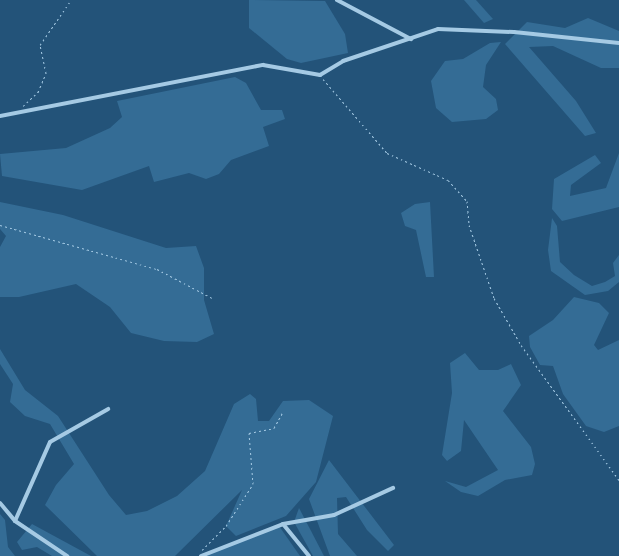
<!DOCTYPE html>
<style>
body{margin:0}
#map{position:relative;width:619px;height:556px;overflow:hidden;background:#235379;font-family:Lato,sans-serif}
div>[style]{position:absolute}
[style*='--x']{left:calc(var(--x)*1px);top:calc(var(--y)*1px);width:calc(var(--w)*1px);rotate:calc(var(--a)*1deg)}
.green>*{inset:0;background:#346c95}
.path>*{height:1px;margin-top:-0.5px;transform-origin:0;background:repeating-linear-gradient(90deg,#a5cae4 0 2px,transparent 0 5px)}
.minor>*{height:4px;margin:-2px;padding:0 2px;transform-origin:2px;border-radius:2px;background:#a5cae4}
span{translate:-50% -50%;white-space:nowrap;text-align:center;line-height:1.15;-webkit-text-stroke:3px #235379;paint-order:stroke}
</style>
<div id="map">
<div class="green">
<i style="clip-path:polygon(249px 0,325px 1px,345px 34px,348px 53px,301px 63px,287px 59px,249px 28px)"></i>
<i style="clip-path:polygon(464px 0,476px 0,493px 19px,484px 23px)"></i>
<i style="clip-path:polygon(588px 18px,619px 31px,619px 68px,601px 68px,553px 46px,529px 47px,576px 101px,596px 133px,585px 136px,505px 44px,527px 22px,565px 28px)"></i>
<i style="clip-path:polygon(501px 42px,486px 65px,483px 87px,496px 99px,498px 110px,486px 119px,452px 122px,436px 108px,431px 81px,445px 61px,463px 59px,490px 43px)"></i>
<i style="clip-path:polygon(235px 77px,246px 83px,261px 110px,282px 110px,285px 119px,263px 127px,269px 146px,231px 160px,219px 174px,206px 179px,189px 173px,154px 182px,149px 166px,82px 190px,2px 176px,0 154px,66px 148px,110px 128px,122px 117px,117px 101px)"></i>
<i style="clip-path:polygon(619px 153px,619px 207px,562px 221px,552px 209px,554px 179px,595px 155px,601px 163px,571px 185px,570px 196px,606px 188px)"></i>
<i style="clip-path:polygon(0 202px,63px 215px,166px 248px,196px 246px,204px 268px,204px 300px,214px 334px,197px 342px,164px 341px,131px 333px,110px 307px,76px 284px,19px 297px,0 297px,0 247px,6px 236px,0 229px)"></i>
<i style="clip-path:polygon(430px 202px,434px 277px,426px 277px,416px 230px,405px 226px,401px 213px,415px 204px)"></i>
<i style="clip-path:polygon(552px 218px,557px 226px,560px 262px,574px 275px,592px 286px,605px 282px,615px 276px,613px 263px,619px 255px,619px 282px,608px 291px,585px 295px,551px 271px,548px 250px)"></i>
<i style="clip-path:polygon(574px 297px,599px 303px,609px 313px,594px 345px,598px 350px,619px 340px,619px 426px,604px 432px,586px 426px,563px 394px,553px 366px,540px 365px,530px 347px,529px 336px,553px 320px)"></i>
<i style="clip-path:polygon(0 349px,25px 390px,58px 416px,109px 495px,126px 515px,147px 511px,177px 496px,205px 471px,234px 404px,250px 394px,256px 399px,258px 421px,269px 421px,283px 401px,309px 400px,333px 416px,316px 482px,286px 516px,236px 536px,226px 526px,242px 490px,175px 556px,97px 556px,45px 505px,56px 485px,74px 464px,50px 424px,25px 416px,10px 402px,13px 384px,0 364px)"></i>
<i style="clip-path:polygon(465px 353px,479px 370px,498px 370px,511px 364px,521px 385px,503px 411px,531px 447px,535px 464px,532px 475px,505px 480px,478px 496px,461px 492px,445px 481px,466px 487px,498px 470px,464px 420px,461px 451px,447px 461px,442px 455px,452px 393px,450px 363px)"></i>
<i style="clip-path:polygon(329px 460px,394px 545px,388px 551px,367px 530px,346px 497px,337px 498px,338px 534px,357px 556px,330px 556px,309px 499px)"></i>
<i style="clip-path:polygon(299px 508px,310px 529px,324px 556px,313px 556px,294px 522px)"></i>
<i style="clip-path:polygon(0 514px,5px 520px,8px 547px,15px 556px,0 556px)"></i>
<i style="clip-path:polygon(32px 524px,91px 556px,52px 556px,37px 547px,22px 550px,17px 542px)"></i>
<i style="clip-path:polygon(279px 526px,300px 556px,199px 556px)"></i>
</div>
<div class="path">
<i style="--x:323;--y:79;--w:98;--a:49.1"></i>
<i style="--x:387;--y:153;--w:67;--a:23.9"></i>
<i style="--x:448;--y:180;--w:28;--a:48"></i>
<i style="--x:467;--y:201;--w:24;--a:85"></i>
<i style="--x:469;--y:225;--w:77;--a:71.1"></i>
<i style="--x:494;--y:298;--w:54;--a:60.1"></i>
<i style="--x:521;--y:345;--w:167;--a:54"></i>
<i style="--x:23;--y:106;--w:21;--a:-43"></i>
<i style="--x:38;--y:92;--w:21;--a:-67"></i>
<i style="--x:46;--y:73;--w:29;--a:-102"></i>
<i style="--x:40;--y:45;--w:55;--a:-55.4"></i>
<i style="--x:0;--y:225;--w:163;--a:15.7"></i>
<i style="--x:157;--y:269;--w:62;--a:27.8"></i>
<i style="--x:202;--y:550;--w:34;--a:-45"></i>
<i style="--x:226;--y:526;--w:50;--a:-57.3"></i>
<i style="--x:253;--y:484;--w:51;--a:-94.5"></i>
<i style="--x:249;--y:433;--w:25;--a:-11"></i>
<i style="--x:274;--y:428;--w:18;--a:-61"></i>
</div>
<div class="minor">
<i style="--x:337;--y:0;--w:84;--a:27.8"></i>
<i style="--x:0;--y:116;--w:268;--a:-11"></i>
<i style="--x:263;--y:65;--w:58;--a:10"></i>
<i style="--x:320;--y:75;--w:27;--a:-31"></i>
<i style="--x:343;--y:61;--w:100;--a:-18.6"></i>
<i style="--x:438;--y:29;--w:76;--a:2.3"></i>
<i style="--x:514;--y:32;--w:106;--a:6"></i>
<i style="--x:0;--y:503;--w:23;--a:50"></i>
<i style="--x:15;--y:521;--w:63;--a:33.9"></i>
<i style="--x:15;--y:521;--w:86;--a:-66.1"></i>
<i style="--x:50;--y:442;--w:67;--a:-29.6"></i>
<i style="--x:283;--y:524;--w:41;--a:50.9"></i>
<i style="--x:201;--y:556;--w:88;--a:-21.3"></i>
<i style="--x:283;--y:524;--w:52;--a:-10"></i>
<i style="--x:334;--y:515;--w:65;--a:-24.6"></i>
</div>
</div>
